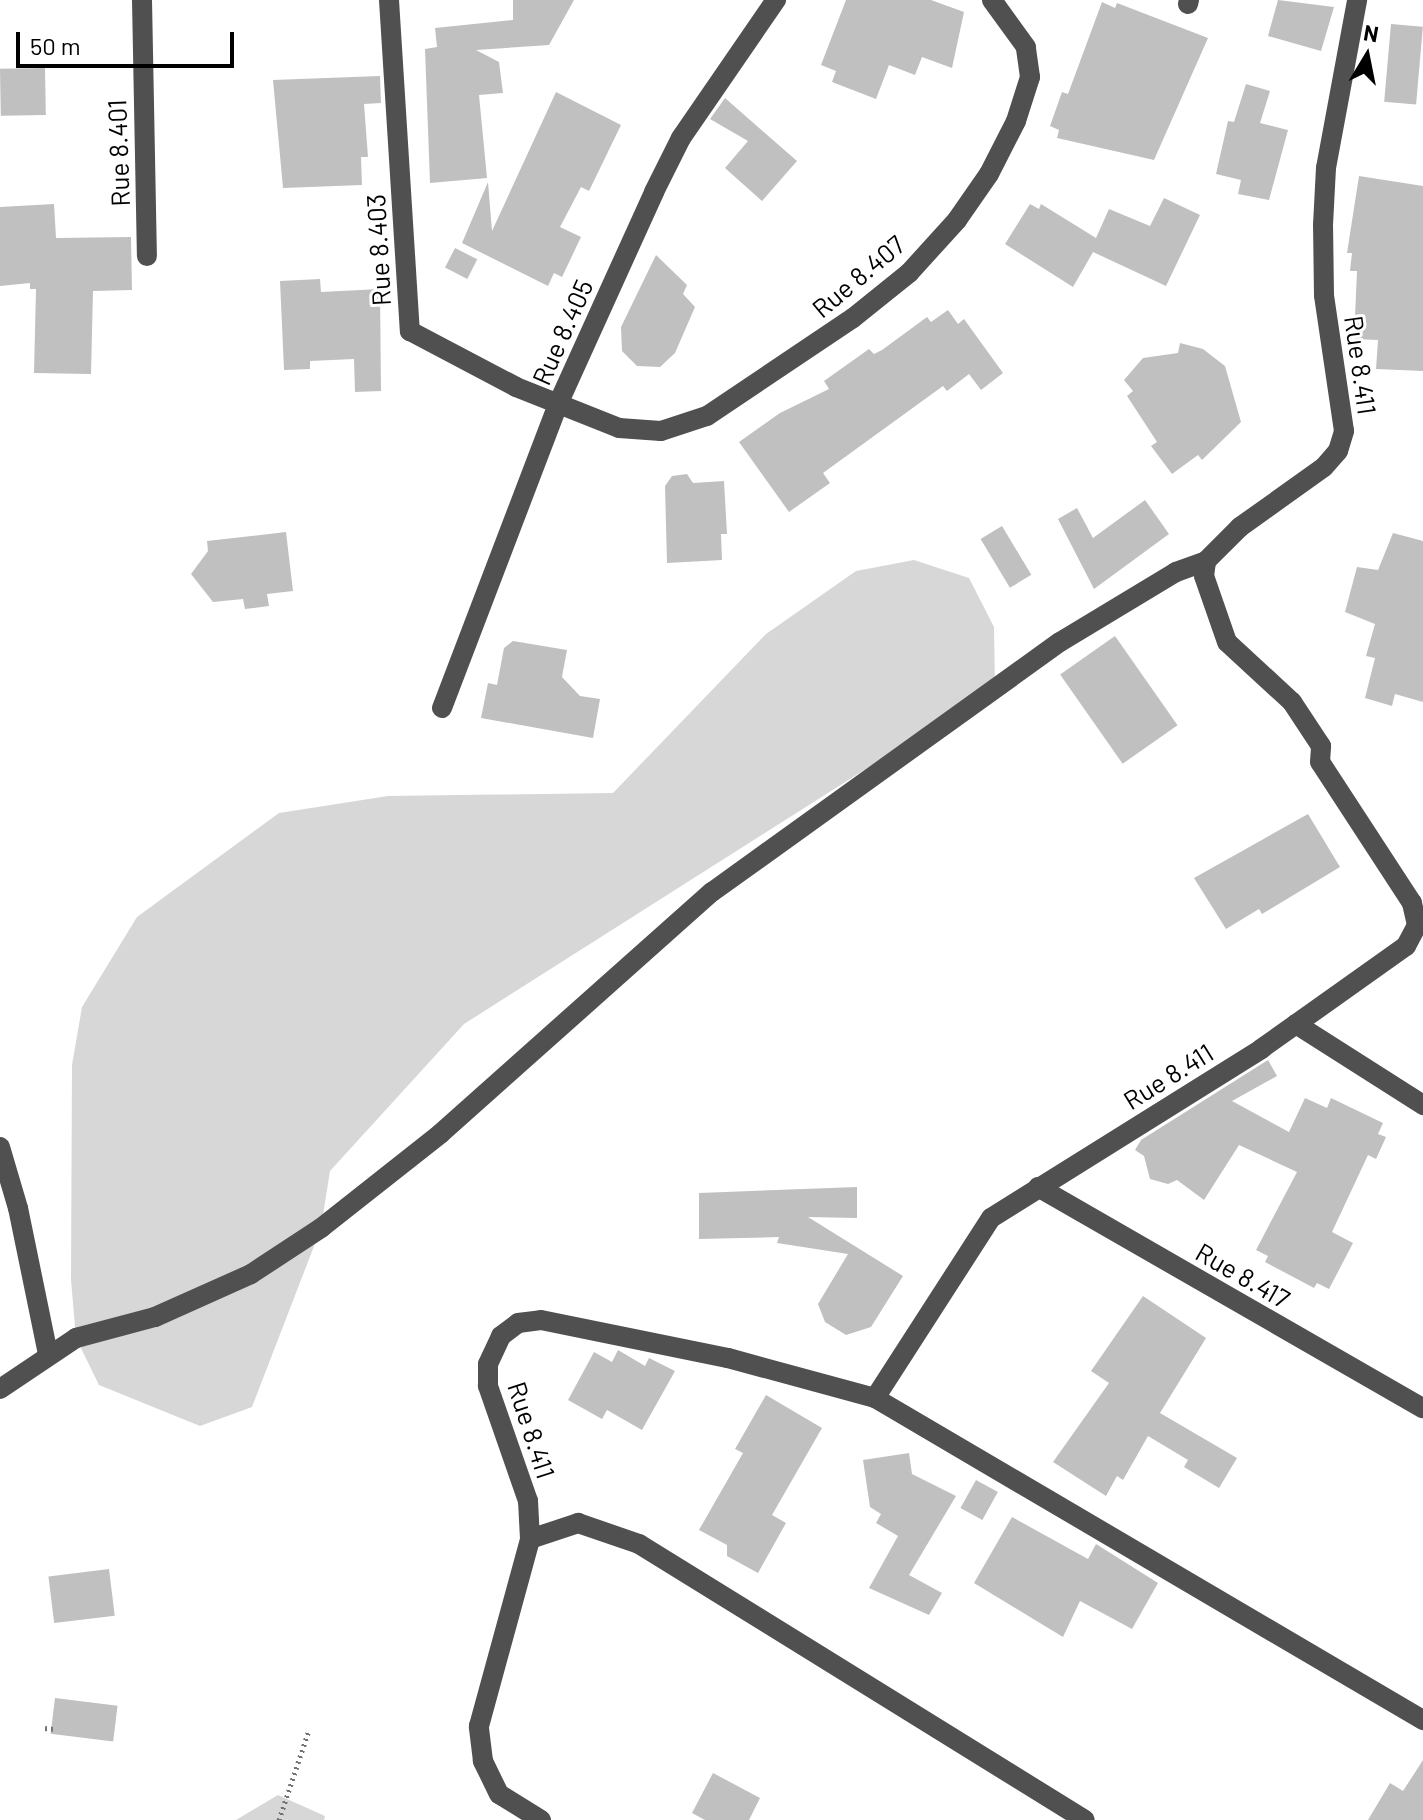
<!DOCTYPE html>
<style>
body{margin:0}
#map{position:relative;width:1423px;height:1820px;overflow:hidden;background:#fff;font-family:Barlow,sans-serif}
div>[style]{position:absolute}
[style*='--x']{left:calc(var(--x)*1px);top:calc(var(--y)*1px);width:calc(var(--w)*1px);rotate:calc(var(--a)*1deg)}
.green>*{inset:0;background:#d7d7d7}
.building>*{inset:0;background:#c0c0c0;transform-origin:0 0}
.path>*{height:5px;margin-top:-2.5px;transform-origin:0;background:repeating-linear-gradient(90deg,#727272 0 2px,transparent 0 6px)}
.minor>*{height:20px;margin:-10px;padding:0 10px;transform-origin:10px;border-radius:10px;background:#505050}
span{translate:-50% -50%;white-space:nowrap;text-align:center;line-height:1.15;-webkit-text-stroke:6px #fff;paint-order:stroke}
.street-label{font-size:26px;color:#000}
.north{position:absolute;left:1327px;top:16px;width:80px;height:80px;-webkit-text-stroke:6px #fff;paint-order:stroke;rotate:10deg;font-size:22px;font-weight:700;line-height:32px;text-align:center;color:#000}
.north::after{content:'';display:block;margin:auto;width:28px;height:36px;background:#000;clip-path:polygon(50% 0,100% 100%,50% 72%,0 100%)}
.scale{position:absolute;left:16px;top:32px;width:218px;height:36px;box-sizing:border-box;border:4px solid #000;border-top:0;padding-left:10px;font-size:24px;line-height:28px;white-space:nowrap;color:#000;-webkit-text-stroke:6px #fff;paint-order:stroke}
</style>
<div id="map">
<div class="green">
<i style="clip-path:polygon(914px 560px,969px 578px,994px 627px,995px 687px,464px 1024px,330px 1171px,321px 1228px,252px 1407px,200px 1426px,99px 1385px,76px 1338px,71px 1280px,72px 1065px,82px 1007px,137px 917px,279px 813px,388px 796px,613px 793px,766px 634px,856px 571px)"></i>
<i style="clip-path:polygon(278px 1795px,325px 1816px,324px 1820px,236px 1820px)"></i>
</div>
<div class="building">
<i style="clip-path:polygon(513px 0,574px 0,549px 45px,476px 50px,499px 62px,503px 93px,479px 95px,487px 178px,430px 183px,425px 49px,437px 47px,435px 28px,513px 20px)"></i>
<i style="clip-path:polygon(846px 0,931px 0,964px 12px,952px 68px,922px 57px,915px 75px,889px 65px,876px 99px,832px 82px,836px 71px,821px 65px)"></i>
<i style="clip-path:polygon(1278px 0,1334px 7px,1321px 51px,1268px 36px)"></i>
<i style="clip-path:polygon(1102px 2px,1115px 8px,1117px 3px,1208px 38px,1154px 160px,1057px 138px,1059px 130px,1050px 126px,1062px 92px,1068px 94px)"></i>
<i style="left:1391px;top:24px;width:32px;height:78px;rotate:5deg"></i>
<i style="left:45px;top:68px;width:47px;height:45px;rotate:89deg"></i>
<i style="clip-path:polygon(380px 76px,381px 103px,364px 104px,368px 157px,361px 157px,362px 185px,283px 188px,273px 80px)"></i>
<i style="clip-path:polygon(1246px 84px,1270px 91px,1260px 123px,1288px 130px,1269px 200px,1238px 194px,1241px 180px,1216px 174px,1228px 121px,1234px 122px)"></i>
<i style="clip-path:polygon(556px 92px,621px 125px,589px 191px,581px 187px,560px 227px,581px 237px,562px 277px,554px 273px,548px 286px,462px 243px,488px 182px,492px 231px)"></i>
<i style="clip-path:polygon(725px 98px,797px 161px,762px 201px,725px 168px,748px 141px,710px 119px)"></i>
<i style="clip-path:polygon(1359px 176px,1423px 186px,1423px 371px,1376px 369px,1378px 340px,1354px 339px,1357px 271px,1350px 271px,1352px 253px,1347px 253px)"></i>
<i style="clip-path:polygon(1164px 198px,1200px 215px,1166px 286px,1093px 252px,1073px 287px,1005px 244px,1030px 204px,1039px 209px,1041px 204px,1096px 238px,1109px 209px,1150px 226px)"></i>
<i style="clip-path:polygon(54px 204px,56px 238px,131px 237px,132px 290px,93px 291px,91px 374px,34px 373px,36px 289px,30px 289px,30px 283px,0 286px,0 207px)"></i>
<i style="left:455px;top:248px;width:25px;height:22px;rotate:27deg"></i>
<i style="clip-path:polygon(656px 255px,687px 285px,683px 294px,695px 307px,675px 353px,660px 367px,637px 366px,622px 351px,621px 327px)"></i>
<i style="clip-path:polygon(320px 279px,321px 292px,380px 289px,381px 391px,355px 392px,354px 359px,310px 361px,310px 369px,284px 370px,280px 281px)"></i>
<i style="clip-path:polygon(948px 310px,958px 324px,964px 319px,1003px 373px,981px 390px,969px 374px,947px 391px,943px 386px,823px 473px,830px 483px,789px 512px,739px 442px,780px 413px,829px 389px,824px 381px,869px 349px,874px 354px,882px 350px,927px 317px,931px 322px)"></i>
<i style="clip-path:polygon(1180px 343px,1203px 349px,1225px 366px,1241px 422px,1202px 460px,1198px 455px,1172px 474px,1151px 446px,1157px 442px,1127px 396px,1133px 391px,1124px 380px,1143px 358px,1178px 353px)"></i>
<i style="clip-path:polygon(687px 474px,693px 483px,724px 481px,727px 534px,721px 534px,722px 560px,667px 563px,665px 486px,672px 476px)"></i>
<i style="clip-path:polygon(1145px 500px,1169px 534px,1094px 589px,1058px 519px,1077px 508px,1093px 538px)"></i>
<i style="left:1002px;top:526px;width:57px;height:25px;rotate:59deg"></i>
<i style="clip-path:polygon(286px 532px,293px 591px,267px 594px,269px 606px,245px 609px,243px 599px,213px 602px,191px 574px,208px 551px,207px 541px)"></i>
<i style="clip-path:polygon(1393px 533px,1423px 541px,1423px 702px,1395px 694px,1392px 706px,1365px 698px,1375px 658px,1366px 656px,1375px 624px,1345px 612px,1357px 567px,1378px 570px)"></i>
<i style="left:1115px;top:636px;width:109px;height:67px;rotate:55deg"></i>
<i style="clip-path:polygon(513px 641px,567px 650px,562px 677px,580px 696px,600px 699px,593px 738px,481px 718px,488px 683px,497px 685px,504px 648px)"></i>
<i style="clip-path:polygon(1308px 814px,1340px 867px,1262px 914px,1259px 909px,1226px 929px,1194px 878px)"></i>
<i style="clip-path:polygon(1268px 1060px,1277px 1076px,1232px 1101px,1289px 1132px,1305px 1098px,1327px 1108px,1331px 1098px,1383px 1123px,1378px 1134px,1386px 1137px,1376px 1159px,1368px 1155px,1332px 1232px,1353px 1243px,1329px 1289px,1317px 1283px,1314px 1288px,1265px 1262px,1268px 1256px,1256px 1250px,1297px 1172px,1239px 1145px,1204px 1200px,1177px 1180px,1168px 1184px,1150px 1179px,1144px 1156px,1135px 1150px,1141px 1140px)"></i>
<i style="clip-path:polygon(857px 1187px,857px 1218px,808px 1217px,903px 1276px,871px 1327px,846px 1335px,825px 1322px,818px 1304px,848px 1254px,777px 1243px,779px 1237px,699px 1239px,699px 1193px)"></i>
<i style="clip-path:polygon(1143px 1296px,1206px 1338px,1160px 1413px,1237px 1458px,1219px 1488px,1184px 1467px,1188px 1460px,1148px 1436px,1123px 1480px,1117px 1476px,1106px 1496px,1053px 1462px,1109px 1383px,1091px 1371px)"></i>
<i style="clip-path:polygon(618px 1350px,645px 1366px,649px 1358px,675px 1371px,642px 1430px,607px 1410px,602px 1419px,568px 1400px,594px 1352px,612px 1362px)"></i>
<i style="clip-path:polygon(766px 1395px,822px 1428px,772px 1515px,786px 1523px,758px 1573px,727px 1556px,727px 1545px,699px 1530px,743px 1453px,735px 1449px)"></i>
<i style="clip-path:polygon(909px 1453px,912px 1474px,956px 1496px,909px 1575px,942px 1593px,929px 1615px,869px 1588px,898px 1536px,876px 1523px,881px 1514px,870px 1507px,863px 1460px)"></i>
<i style="left:976px;top:1480px;width:25px;height:32px;rotate:29deg"></i>
<i style="clip-path:polygon(1012px 1517px,1088px 1559px,1096px 1544px,1158px 1583px,1132px 1629px,1080px 1601px,1063px 1637px,974px 1583px)"></i>
<i style="left:109px;top:1569px;width:47px;height:61px;rotate:83deg"></i>
<i style="left:55px;top:1698px;width:63px;height:36px;rotate:7deg"></i>
<i style="clip-path:polygon(1423px 1760px,1423px 1820px,1368px 1820px,1390px 1783px,1403px 1791px)"></i>
<i style="clip-path:polygon(713px 1773px,760px 1798px,749px 1820px,705px 1820px,692px 1813px)"></i>
</div>
<div class="path">
<i style="--x:45;--y:1728;--w:8;--a:7"></i>
<i style="--x:279;--y:1820;--w:95;--a:-71.6"></i>
</div>
<div class="minor">
<i style="--x:142;--y:0;--w:256;--a:88.9"></i>
<i style="--x:389;--y:0;--w:332;--a:86.4"></i>
<i style="--x:410;--y:331;--w:120;--a:27.8"></i>
<i style="--x:516;--y:387;--w:111;--a:21.7"></i>
<i style="--x:619;--y:428;--w:42;--a:4.1"></i>
<i style="--x:661;--y:431;--w:48;--a:-18.1"></i>
<i style="--x:707;--y:416;--w:176;--a:-33.9"></i>
<i style="--x:853;--y:318;--w:72;--a:-38.8"></i>
<i style="--x:909;--y:273;--w:72;--a:-47.8"></i>
<i style="--x:957;--y:220;--w:56;--a:-55.2"></i>
<i style="--x:989;--y:174;--w:59;--a:-63"></i>
<i style="--x:1016;--y:121;--w:46;--a:-72.3"></i>
<i style="--x:1030;--y:77;--w:30;--a:-98"></i>
<i style="--x:1026;--y:47;--w:58;--a:-125.9"></i>
<i style="--x:1188;--y:4;--w:4;--a:-76"></i>
<i style="--x:442;--y:708;--w:325;--a:-69.1"></i>
<i style="--x:558;--y:404;--w:233;--a:-65.6"></i>
<i style="--x:654;--y:192;--w:60;--a:-63.4"></i>
<i style="--x:681;--y:138;--w:168;--a:-55.5"></i>
<i style="--x:1296;--y:1024;--w:151;--a:32.5"></i>
<i style="--x:0;--y:1147;--w:64;--a:73.6"></i>
<i style="--x:18;--y:1208;--w:149;--a:78.4"></i>
<i style="--x:1038;--y:1187;--w:444;--a:29.9"></i>
<i style="--x:0;--y:1389;--w:92;--a:-33.9"></i>
<i style="--x:76;--y:1338;--w:82;--a:-14.9"></i>
<i style="--x:155;--y:1317;--w:105;--a:-24.1"></i>
<i style="--x:251;--y:1274;--w:84;--a:-33.3"></i>
<i style="--x:321;--y:1228;--w:152;--a:-38.3"></i>
<i style="--x:440;--y:1134;--w:364;--a:-41.7"></i>
<i style="--x:712;--y:892;--w:428;--a:-35.7"></i>
<i style="--x:1060;--y:642;--w:135;--a:-31.1"></i>
<i style="--x:1176;--y:572;--w:32;--a:-20"></i>
<i style="--x:875;--y:1398;--w:636;--a:30.44"></i>
<i style="--x:530;--y:1539;--w:51;--a:-18.4"></i>
<i style="--x:578;--y:1523;--w:65;--a:19"></i>
<i style="--x:639;--y:1544;--w:524;--a:31.75"></i>
<i style="--x:541;--y:1820;--w:49;--a:-148.2"></i>
<i style="--x:499;--y:1794;--w:37;--a:-116"></i>
<i style="--x:483;--y:1761;--w:35;--a:-97"></i>
<i style="--x:479;--y:1726;--w:194;--a:-74.7"></i>
<i style="--x:530;--y:1539;--w:38;--a:-93"></i>
<i style="--x:528;--y:1501;--w:122;--a:-109.2"></i>
<i style="--x:488;--y:1386;--w:22;--a:-90"></i>
<i style="--x:488;--y:1364;--w:31;--a:-65"></i>
<i style="--x:501;--y:1336;--w:21;--a:-37"></i>
<i style="--x:518;--y:1323;--w:23;--a:-7"></i>
<i style="--x:541;--y:1320;--w:191;--a:11.5"></i>
<i style="--x:728;--y:1358;--w:152;--a:15.2"></i>
<i style="--x:875;--y:1398;--w:214;--a:-57.2"></i>
<i style="--x:991;--y:1218;--w:319;--a:-32"></i>
<i style="--x:1261;--y:1049;--w:178;--a:-35.4"></i>
<i style="--x:1406;--y:946;--w:24;--a:-62"></i>
<i style="--x:1417;--y:925;--w:23;--a:-103"></i>
<i style="--x:1412;--y:903;--w:168;--a:-123.1"></i>
<i style="--x:1320;--y:762;--w:16;--a:-86"></i>
<i style="--x:1321;--y:746;--w:53;--a:-123.4"></i>
<i style="--x:1292;--y:702;--w:88;--a:-137.3"></i>
<i style="--x:1227;--y:642;--w:70;--a:-109.2"></i>
<i style="--x:1204;--y:576;--w:15;--a:-82"></i>
<i style="--x:1206;--y:561;--w:48;--a:-45"></i>
<i style="--x:1240;--y:527;--w:103;--a:-35.5"></i>
<i style="--x:1324;--y:467;--w:21;--a:-49"></i>
<i style="--x:1338;--y:451;--w:21;--a:-73"></i>
<i style="--x:1344;--y:431;--w:137;--a:-98.4"></i>
<i style="--x:1324;--y:295;--w:70;--a:-90.8"></i>
<i style="--x:1323;--y:225;--w:57;--a:-87"></i>
<i style="--x:1326;--y:168;--w:171;--a:-79.5"></i>
</div>
<div class="street-label">
<span style="left:118px;top:153px;rotate:-92deg">Rue 8.401</span>
<span style="left:378px;top:250px;rotate:-93deg">Rue 8.403</span>
<span style="left:858px;top:276px;rotate:-40deg">Rue 8.407</span>
<span style="left:562px;top:332px;rotate:-66deg">Rue 8.405</span>
<span style="left:1361px;top:365px;rotate:82deg">Rue 8.411</span>
<span style="left:1168px;top:1076px;rotate:-32deg">Rue 8.411</span>
<span style="left:1243px;top:1275px;rotate:30deg">Rue 8.417</span>
<span style="left:532px;top:1430px;rotate:72deg">Rue 8.411</span>
</div>
<div class="north">N</div>
<div class="scale">50 m</div>
</div>
